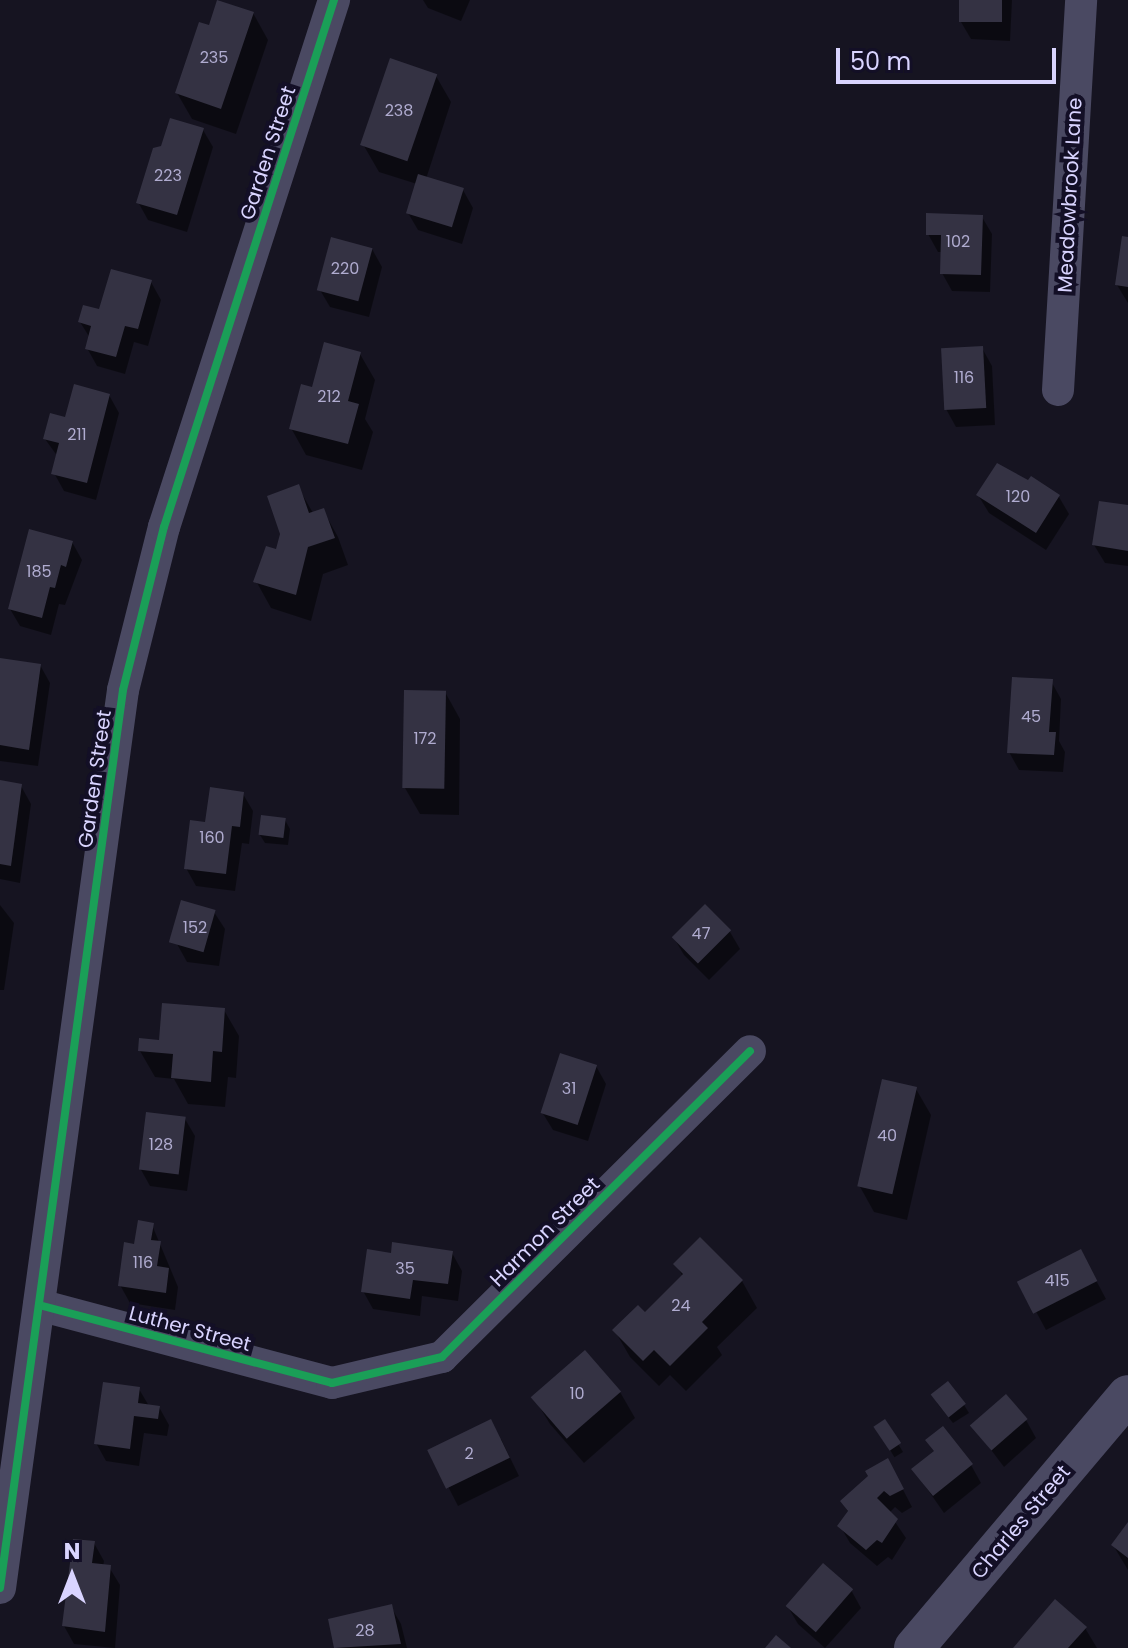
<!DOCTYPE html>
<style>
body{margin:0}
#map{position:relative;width:1128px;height:1648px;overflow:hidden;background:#161421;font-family:Poppins,sans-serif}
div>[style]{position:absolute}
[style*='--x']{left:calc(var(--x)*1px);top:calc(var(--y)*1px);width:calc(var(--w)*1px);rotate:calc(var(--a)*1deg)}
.shadow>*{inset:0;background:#0007;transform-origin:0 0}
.building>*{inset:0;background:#343243;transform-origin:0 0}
.minor>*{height:32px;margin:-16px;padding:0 16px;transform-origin:16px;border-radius:16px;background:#4a4962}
.tertiary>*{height:40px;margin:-20px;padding:0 20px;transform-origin:20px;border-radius:20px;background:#4a4962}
.cycleway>*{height:8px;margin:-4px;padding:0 4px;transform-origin:4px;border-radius:4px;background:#1a9f57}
span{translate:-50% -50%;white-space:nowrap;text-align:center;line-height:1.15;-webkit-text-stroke:8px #130f26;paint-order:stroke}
.number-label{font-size:16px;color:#b0acd0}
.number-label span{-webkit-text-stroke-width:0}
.street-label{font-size:20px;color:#d9d4ff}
.north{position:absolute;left:32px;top:1536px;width:80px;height:80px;-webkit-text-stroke:6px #130f26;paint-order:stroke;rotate:0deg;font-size:22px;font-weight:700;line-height:32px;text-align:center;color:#d9d4ff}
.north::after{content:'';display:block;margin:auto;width:28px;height:36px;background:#d9d4ff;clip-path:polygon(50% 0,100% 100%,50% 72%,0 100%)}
.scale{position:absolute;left:836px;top:48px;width:220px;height:36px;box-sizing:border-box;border:4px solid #d9d4ff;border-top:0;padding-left:10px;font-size:24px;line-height:28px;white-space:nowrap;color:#d9d4ff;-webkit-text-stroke:6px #130f26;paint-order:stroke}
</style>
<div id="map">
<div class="shadow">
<i style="clip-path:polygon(423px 0,470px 0,461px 21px,428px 8px)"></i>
<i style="clip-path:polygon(961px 0,1012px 0,1010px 41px,971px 39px,961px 22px)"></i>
<i style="clip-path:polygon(253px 13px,268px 40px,236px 134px,192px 119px,177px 93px)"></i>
<i style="clip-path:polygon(436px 76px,451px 102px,426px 179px,463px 190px,473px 208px,462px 244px,418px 230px,408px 213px,417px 184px,379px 172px,364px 146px)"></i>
<i style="clip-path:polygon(203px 130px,213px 147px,187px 232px,148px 220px,138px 202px)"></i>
<i style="clip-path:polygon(982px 217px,992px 234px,990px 292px,952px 291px,942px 273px,943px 252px,938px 252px,928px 234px)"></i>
<i style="clip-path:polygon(1128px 239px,1128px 303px,1117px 285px)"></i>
<i style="clip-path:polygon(372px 249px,382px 267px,369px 317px,330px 307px,320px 290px)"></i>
<i style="clip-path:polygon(151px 282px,161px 300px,148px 346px,134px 342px,125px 374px,97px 366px,87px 348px,90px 338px,80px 322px)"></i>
<i style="clip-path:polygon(982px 348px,992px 366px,995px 425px,956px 427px,946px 409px)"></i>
<i style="clip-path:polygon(360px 354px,375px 380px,365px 419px,373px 432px,362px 470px,306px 455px,291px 428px,313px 390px)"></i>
<i style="clip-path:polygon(109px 395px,119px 413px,96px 500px,64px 491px,54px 473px,58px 457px,45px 439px,67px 419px)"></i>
<i style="clip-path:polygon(298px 487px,313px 513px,323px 510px,338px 537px,348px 565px,323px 574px,311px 621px,271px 608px,256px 581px,278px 551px)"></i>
<i style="clip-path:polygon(978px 495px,1059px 497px,1069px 514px,1046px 550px,989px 513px)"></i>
<i style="clip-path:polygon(1128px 507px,1128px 566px,1105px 563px,1094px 545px)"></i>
<i style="clip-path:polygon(72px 542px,82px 560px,65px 605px,59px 604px,51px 635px,20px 626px,10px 609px)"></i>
<i style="clip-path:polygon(0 660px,40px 665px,50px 683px,38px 766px,0 761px)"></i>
<i style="clip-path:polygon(1051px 681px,1061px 699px,1059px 741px,1065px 752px,1063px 772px,1019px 770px,1009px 752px)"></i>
<i style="clip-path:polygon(445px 692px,460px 719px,459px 815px,420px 814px,405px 788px)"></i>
<i style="clip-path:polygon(0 782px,21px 786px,31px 804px,20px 883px,0 879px)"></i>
<i style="clip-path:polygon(243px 794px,253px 811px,249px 844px,242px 843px,235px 891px,196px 886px,186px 868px,207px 825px)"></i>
<i style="clip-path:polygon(285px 820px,290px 829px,288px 845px,265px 843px,260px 835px)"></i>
<i style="clip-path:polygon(0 905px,14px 923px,4px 990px,0 990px)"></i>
<i style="clip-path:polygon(705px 907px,730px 932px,740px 949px,709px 980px,684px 955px,674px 938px)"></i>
<i style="clip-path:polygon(214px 912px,225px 929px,219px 966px,187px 962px,177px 944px)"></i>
<i style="clip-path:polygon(224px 1010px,239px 1036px,236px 1078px,228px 1077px,225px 1107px,188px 1104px,174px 1079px,155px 1077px,140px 1051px)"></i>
<i style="clip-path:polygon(596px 1066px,606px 1084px,588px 1141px,553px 1130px,542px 1112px)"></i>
<i style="clip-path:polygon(916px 1089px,931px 1115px,907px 1220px,874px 1212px,859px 1185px)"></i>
<i style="clip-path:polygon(185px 1119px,195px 1136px,187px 1191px,150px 1186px,140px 1168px)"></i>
<i style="clip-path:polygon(152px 1225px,178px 1287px,175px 1310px,130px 1303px,120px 1285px,136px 1246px)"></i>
<i style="clip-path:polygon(700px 1240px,742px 1281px,757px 1308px,717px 1347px,722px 1355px,686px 1391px,670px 1375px,659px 1386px,630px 1357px,615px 1331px,645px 1315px,683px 1277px,676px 1264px)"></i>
<i style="clip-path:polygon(452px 1253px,462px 1271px,458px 1301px,422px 1296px,420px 1316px,373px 1309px,363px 1291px,393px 1255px)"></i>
<i style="clip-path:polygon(1090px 1269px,1106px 1299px,1046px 1330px,1020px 1282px)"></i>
<i style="clip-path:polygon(139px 1389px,149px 1406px,159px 1407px,169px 1425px,167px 1436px,144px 1433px,139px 1466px,106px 1461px,96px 1443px)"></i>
<i style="clip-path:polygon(620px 1392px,635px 1418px,584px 1463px,550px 1424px,534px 1398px)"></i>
<i style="clip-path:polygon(937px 1403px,964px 1405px,969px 1413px,953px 1423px)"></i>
<i style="clip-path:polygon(1026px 1420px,1036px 1438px,1004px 1467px,973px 1426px)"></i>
<i style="left:885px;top:1422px;width:35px;height:10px;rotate:59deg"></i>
<i style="clip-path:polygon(501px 1439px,519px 1476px,458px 1506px,430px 1451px)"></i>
<i style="clip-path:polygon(971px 1465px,981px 1483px,944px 1513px,914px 1470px)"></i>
<i style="clip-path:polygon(870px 1477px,897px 1478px,912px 1507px,902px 1513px,895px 1507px,889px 1513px,906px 1538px,892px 1560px,888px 1557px,877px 1566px,850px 1543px,840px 1526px,849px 1513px,842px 1502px)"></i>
<i style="clip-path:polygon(1128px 1526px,1128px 1570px,1113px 1545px)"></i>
<i style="clip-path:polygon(94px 1543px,104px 1561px,103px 1567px,109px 1567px,120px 1585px,115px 1648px,74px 1644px,64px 1626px)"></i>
<i style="clip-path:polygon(851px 1590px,861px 1608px,825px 1648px,798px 1624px,788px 1607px)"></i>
<i style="clip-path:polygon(391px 1607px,401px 1624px,407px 1648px,337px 1648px,330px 1621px)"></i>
<i style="clip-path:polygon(1085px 1628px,1097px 1648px,1016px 1648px)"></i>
</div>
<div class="building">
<i style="clip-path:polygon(217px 0,254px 12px,221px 109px,175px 93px,199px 22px,209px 25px)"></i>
<i style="left:959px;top:0;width:43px;height:22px"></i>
<i style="left:390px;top:58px;width:50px;height:92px;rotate:19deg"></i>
<i style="clip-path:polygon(170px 118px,204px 128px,177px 215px,136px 203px,153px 148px,161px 146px)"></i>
<i style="left:418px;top:174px;width:48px;height:41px;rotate:17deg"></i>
<i style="clip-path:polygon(926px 213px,983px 215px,981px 275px,940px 274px,941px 235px,926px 235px)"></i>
<i style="clip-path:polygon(1122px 236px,1128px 237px,1128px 287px,1115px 285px)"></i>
<i style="left:331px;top:237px;width:43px;height:55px;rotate:15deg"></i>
<i style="clip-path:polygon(111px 269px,152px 280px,138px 329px,125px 326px,116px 357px,85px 349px,91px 326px,78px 322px,83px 305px,99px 309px)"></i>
<i style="clip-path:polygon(324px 342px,361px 352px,348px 401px,359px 404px,348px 444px,289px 429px,301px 384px,312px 387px)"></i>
<i style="left:983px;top:346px;width:62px;height:42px;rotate:87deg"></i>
<i style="clip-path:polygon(74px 384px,110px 394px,87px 483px,51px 474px,59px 443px,43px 439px,50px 413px,65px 417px)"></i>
<i style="clip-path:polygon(997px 463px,1028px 480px,1031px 476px,1060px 495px,1036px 533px,976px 495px)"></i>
<i style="clip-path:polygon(299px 484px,309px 513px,324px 508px,335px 538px,308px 547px,296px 595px,253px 582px,266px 546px,276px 549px,280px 534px,267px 496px)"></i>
<i style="clip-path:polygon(1099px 501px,1128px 505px,1128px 551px,1092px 545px)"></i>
<i style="clip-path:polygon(29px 529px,73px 541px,66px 567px,61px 565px,55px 588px,50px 587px,42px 618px,8px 609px)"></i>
<i style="clip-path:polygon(0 658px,41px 664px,29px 750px,0 745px)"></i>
<i style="clip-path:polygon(1012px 677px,1053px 679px,1049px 732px,1056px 732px,1054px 755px,1007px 753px)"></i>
<i style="left:404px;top:690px;width:42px;height:98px;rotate:1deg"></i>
<i style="clip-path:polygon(0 780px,22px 784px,11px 866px,0 864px)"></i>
<i style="clip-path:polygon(210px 787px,244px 792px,240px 827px,232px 826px,226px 874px,184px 869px,190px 820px,205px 822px)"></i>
<i style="left:261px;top:815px;width:25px;height:20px;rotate:7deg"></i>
<i style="left:181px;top:900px;width:36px;height:44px;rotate:16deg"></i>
<i style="left:705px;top:904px;width:37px;height:47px;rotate:45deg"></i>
<i style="clip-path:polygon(162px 1003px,225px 1008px,222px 1052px,213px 1051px,211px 1082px,171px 1078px,173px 1054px,138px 1051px,139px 1038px,159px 1040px)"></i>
<i style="left:560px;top:1053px;width:39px;height:63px;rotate:18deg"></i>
<i style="left:882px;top:1079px;width:36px;height:110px;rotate:13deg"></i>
<i style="left:146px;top:1112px;width:40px;height:58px;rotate:7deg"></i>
<i style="clip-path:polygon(138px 1220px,154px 1223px,151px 1240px,161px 1241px,157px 1266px,169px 1268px,166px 1293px,118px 1286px,124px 1242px,134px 1244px)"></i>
<i style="clip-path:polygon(700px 1237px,743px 1280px,702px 1322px,708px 1328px,670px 1366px,654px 1350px,643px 1361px,612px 1330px,638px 1305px,645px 1312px,683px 1274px,673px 1264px)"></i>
<i style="clip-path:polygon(392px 1242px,453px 1251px,448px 1284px,413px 1280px,410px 1299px,361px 1292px,367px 1249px,391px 1253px)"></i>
<i style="left:1081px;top:1249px;width:36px;height:72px;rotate:63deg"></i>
<i style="left:585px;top:1350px;width:55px;height:72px;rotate:49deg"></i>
<i style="left:948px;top:1381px;width:29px;height:22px;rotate:52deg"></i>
<i style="clip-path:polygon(103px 1382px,140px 1387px,138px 1403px,160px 1406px,158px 1419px,134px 1416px,130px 1449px,94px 1444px)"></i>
<i style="left:1006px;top:1394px;width:33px;height:48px;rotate:49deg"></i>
<i style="left:491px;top:1419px;width:43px;height:71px;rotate:64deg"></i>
<i style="left:885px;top:1419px;width:29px;height:14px;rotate:56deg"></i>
<i style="clip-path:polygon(943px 1426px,973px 1464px,933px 1496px,911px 1469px,934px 1451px,925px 1440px)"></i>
<i style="clip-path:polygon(888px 1458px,904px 1489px,890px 1496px,884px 1491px,877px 1498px,898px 1519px,882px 1543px,877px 1540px,866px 1550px,837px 1526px,848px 1511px,840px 1501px,868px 1476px,865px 1471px)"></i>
<i style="clip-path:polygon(1128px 1522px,1128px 1558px,1111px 1545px)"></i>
<i style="clip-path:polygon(73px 1539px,95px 1541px,92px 1563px,111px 1565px,105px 1632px,62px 1626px)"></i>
<i style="left:823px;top:1563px;width:40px;height:57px;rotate:41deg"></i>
<i style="clip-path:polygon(1055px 1599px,1087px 1627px,1068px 1648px,1013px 1648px)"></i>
<i style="clip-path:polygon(392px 1604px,401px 1644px,334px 1648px,328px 1619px)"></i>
<i style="clip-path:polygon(776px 1635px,791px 1648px,765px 1648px)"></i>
</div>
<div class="minor">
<i style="--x:1058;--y:390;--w:391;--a:-86.6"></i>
<i style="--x:39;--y:1305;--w:303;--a:14.9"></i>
<i style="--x:332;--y:1383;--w:113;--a:-13.3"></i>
<i style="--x:442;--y:1357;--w:434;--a:-44.8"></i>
<i style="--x:0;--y:1588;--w:906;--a:-82.2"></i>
<i style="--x:123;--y:690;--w:168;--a:-75.9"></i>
<i style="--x:164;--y:527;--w:554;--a:-72.12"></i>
</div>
<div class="tertiary">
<i style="--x:914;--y:1648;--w:331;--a:-49.8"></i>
</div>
<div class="cycleway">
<i style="--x:39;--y:1305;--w:303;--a:14.9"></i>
<i style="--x:332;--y:1383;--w:113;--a:-13.3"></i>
<i style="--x:442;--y:1357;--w:434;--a:-44.8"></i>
<i style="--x:0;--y:1588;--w:906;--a:-82.2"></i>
<i style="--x:123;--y:690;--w:168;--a:-75.9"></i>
<i style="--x:164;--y:527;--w:554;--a:-72.12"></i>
</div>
<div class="number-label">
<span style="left:214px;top:58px">235</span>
<span style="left:399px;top:111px">238</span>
<span style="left:168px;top:176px">223</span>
<span style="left:958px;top:242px">102</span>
<span style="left:345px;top:269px">220</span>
<span style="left:964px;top:378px">116</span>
<span style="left:329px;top:397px">212</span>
<span style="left:77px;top:435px">211</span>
<span style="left:1018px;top:497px">120</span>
<span style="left:39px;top:572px">185</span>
<span style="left:1031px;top:717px">45</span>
<span style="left:425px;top:739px">172</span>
<span style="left:212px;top:838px">160</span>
<span style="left:195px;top:928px">152</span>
<span style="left:701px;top:934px">47</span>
<span style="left:569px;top:1089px">31</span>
<span style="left:887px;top:1136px">40</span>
<span style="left:161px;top:1145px">128</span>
<span style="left:143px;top:1263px">116</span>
<span style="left:405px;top:1269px">35</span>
<span style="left:1057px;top:1281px">415</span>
<span style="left:681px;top:1306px">24</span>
<span style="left:577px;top:1394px">10</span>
<span style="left:469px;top:1454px">2</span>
<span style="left:365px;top:1631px">28</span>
</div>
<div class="street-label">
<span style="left:268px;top:153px;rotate:-72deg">Garden Street</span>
<span style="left:1070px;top:195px;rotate:-87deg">Meadowbrook Lane</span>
<span style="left:95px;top:779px;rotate:-82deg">Garden Street</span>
<span style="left:545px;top:1232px;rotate:-45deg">Harmon Street</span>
<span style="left:190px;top:1329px;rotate:15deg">Luther Street</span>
<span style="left:1021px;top:1522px;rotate:-50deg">Charles Street</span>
</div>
<div class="north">N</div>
<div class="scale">50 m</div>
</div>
